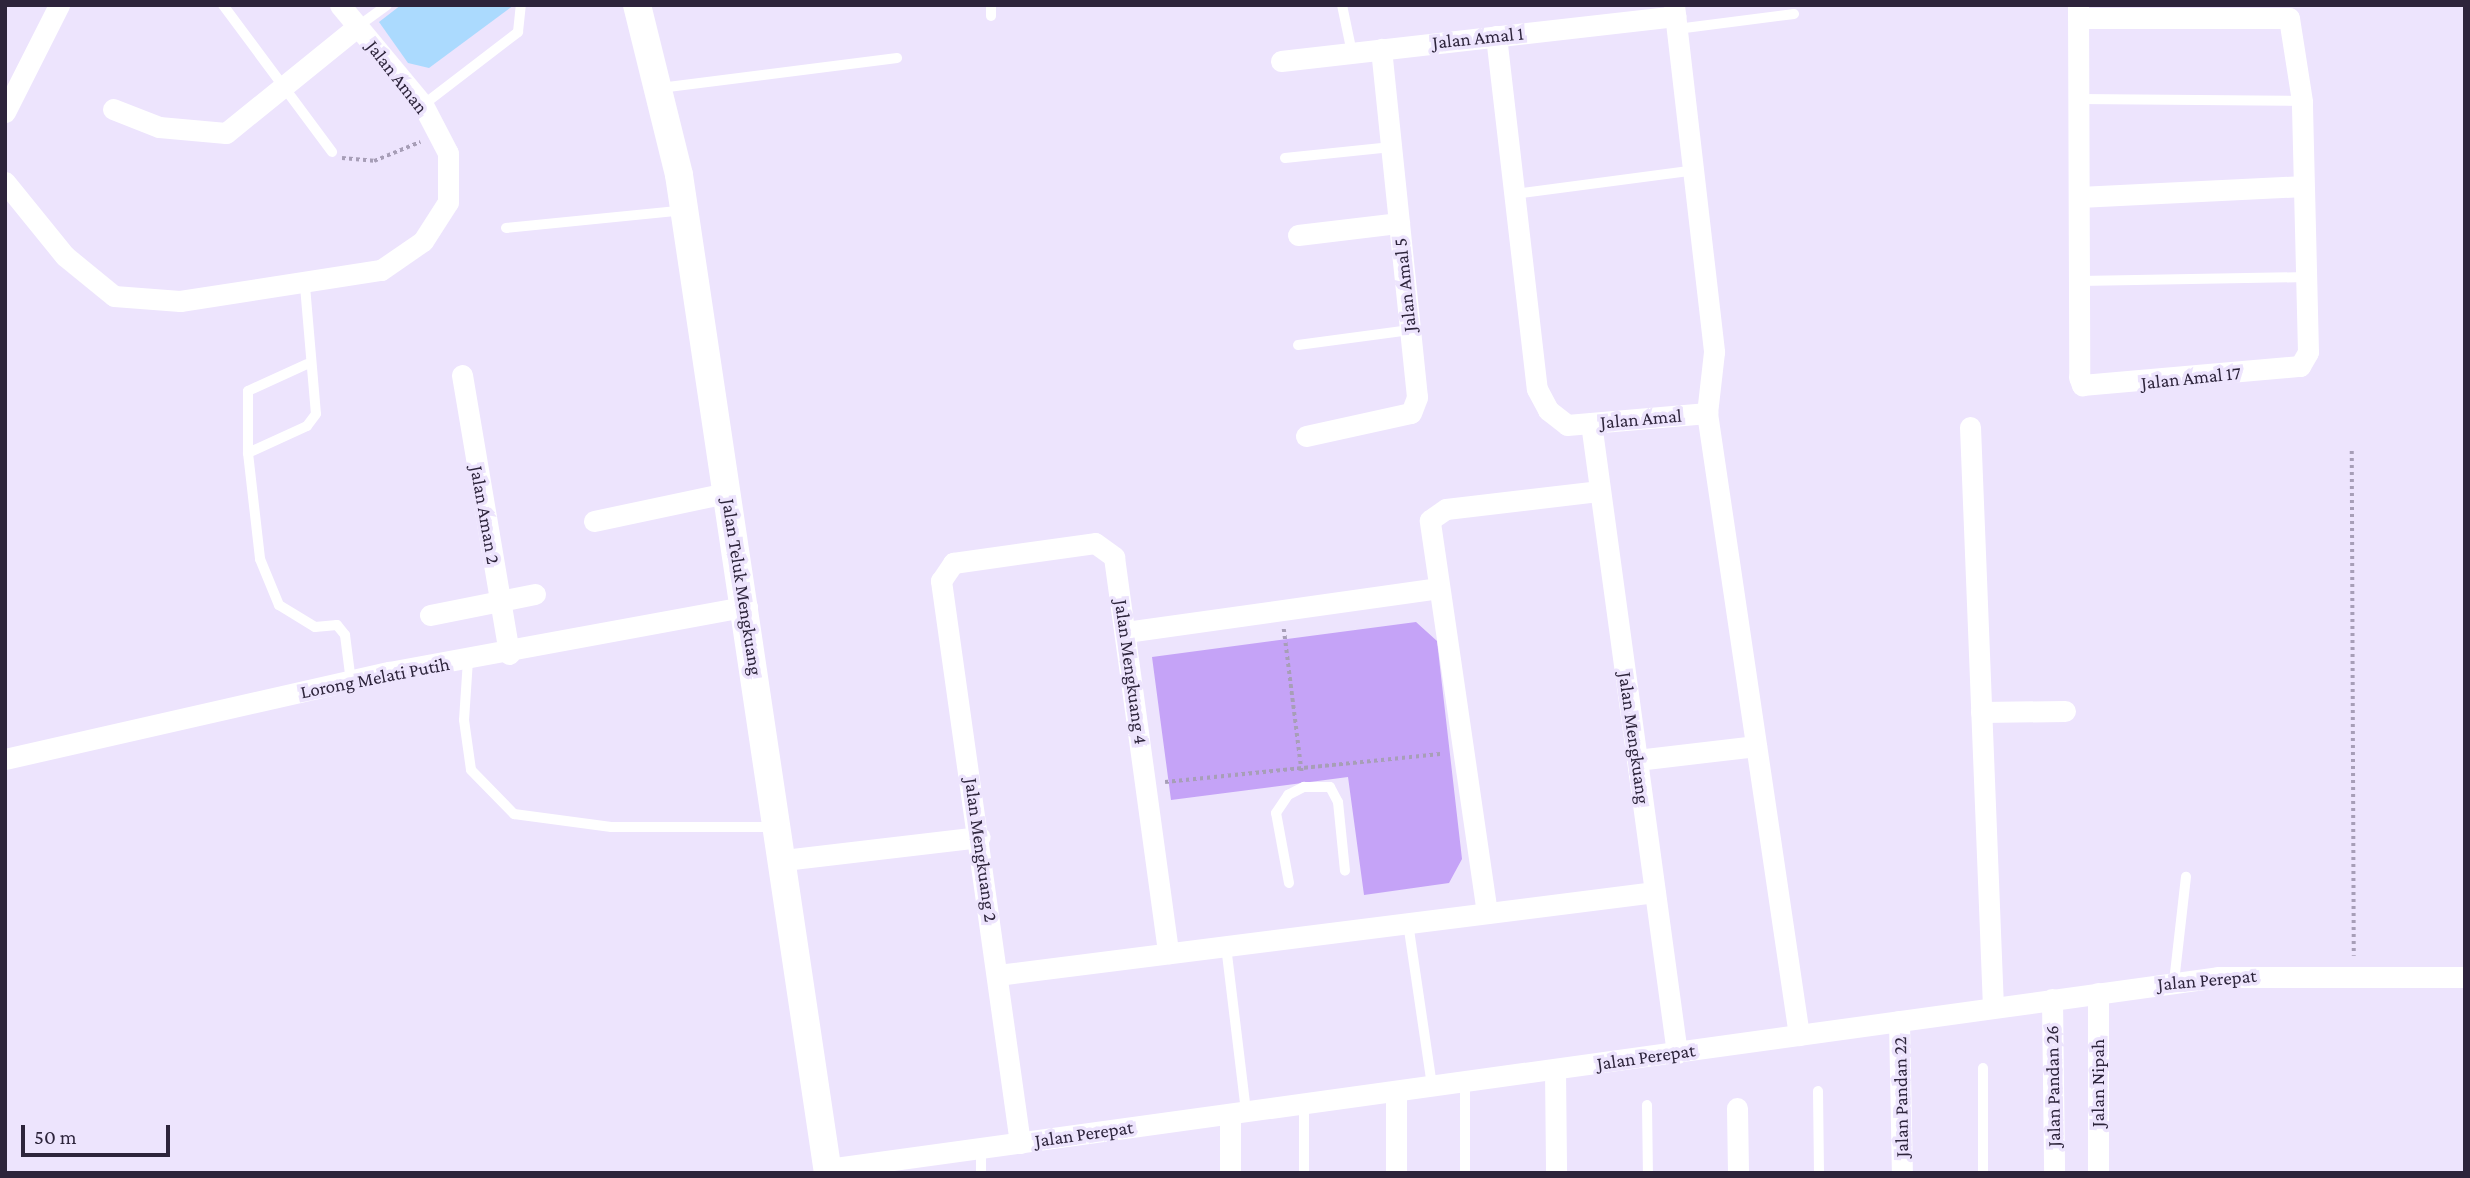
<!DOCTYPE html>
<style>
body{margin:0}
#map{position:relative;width:2470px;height:1178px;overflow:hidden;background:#ede4fd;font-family:"Crimson Pro",serif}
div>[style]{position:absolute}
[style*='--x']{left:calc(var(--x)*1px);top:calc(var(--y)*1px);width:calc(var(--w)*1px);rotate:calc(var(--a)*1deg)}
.green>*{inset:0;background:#c5a3f7}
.building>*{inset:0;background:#abdafe}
.path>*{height:3.5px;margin-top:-1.75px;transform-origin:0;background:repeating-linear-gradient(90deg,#a79eb7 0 3.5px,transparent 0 7px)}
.lane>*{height:10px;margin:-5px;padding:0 5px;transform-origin:5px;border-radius:5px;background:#fff}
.street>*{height:21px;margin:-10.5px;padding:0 10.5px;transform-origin:10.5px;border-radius:10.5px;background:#fff}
.secondary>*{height:28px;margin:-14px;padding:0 14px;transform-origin:14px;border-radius:14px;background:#fff}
span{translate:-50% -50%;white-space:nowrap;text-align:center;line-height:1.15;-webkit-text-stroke:7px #ede4fd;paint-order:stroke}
.street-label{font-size:19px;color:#2d243b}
.frame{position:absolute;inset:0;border:7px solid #2d243b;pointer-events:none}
.scale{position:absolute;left:21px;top:1125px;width:149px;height:32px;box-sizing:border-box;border:4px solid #2d243b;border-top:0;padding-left:9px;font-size:21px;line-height:24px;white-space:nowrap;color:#2d243b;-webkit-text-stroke:5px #ede4fd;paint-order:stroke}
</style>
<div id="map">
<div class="green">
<i style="clip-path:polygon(1416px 622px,1437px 641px,1462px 859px,1449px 883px,1364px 895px,1348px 777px,1171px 800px,1152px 657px)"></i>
</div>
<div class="building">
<i style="clip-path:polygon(401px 5px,514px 5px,429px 68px,408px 63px,379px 22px)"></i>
</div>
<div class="path">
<i style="--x:342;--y:158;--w:32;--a:5"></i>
<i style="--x:374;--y:161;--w:50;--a:-22.4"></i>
<i style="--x:2352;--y:451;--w:505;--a:89.77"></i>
<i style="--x:1284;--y:629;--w:146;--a:82.9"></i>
<i style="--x:1165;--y:782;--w:279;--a:-5.8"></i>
</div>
<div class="lane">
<i style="--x:223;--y:5;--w:183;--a:53.4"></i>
<i style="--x:991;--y:5;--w:11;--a:90"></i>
<i style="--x:1342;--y:5;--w:49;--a:78.2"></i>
<i style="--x:357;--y:27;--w:37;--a:-36"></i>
<i style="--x:1677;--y:29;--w:118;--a:-7.3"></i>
<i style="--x:660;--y:88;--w:239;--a:-7.2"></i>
<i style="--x:2079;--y:99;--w:223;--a:0.5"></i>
<i style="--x:423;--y:105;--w:120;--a:-37.5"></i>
<i style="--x:518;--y:32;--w:27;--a:-84"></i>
<i style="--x:1285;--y:158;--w:107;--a:-5.9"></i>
<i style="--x:1514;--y:194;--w:184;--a:-7.5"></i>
<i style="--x:506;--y:228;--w:180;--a:-5.7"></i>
<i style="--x:2080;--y:281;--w:227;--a:-1"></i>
<i style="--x:305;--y:286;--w:128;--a:85.1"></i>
<i style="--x:316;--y:414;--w:15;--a:127"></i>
<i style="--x:307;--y:426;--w:65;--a:155.4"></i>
<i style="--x:248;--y:453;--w:107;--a:83.5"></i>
<i style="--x:260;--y:559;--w:50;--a:67.6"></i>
<i style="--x:279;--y:605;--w:42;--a:31.4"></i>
<i style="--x:315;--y:627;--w:22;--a:-5"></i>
<i style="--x:337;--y:625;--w:13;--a:51"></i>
<i style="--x:345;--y:635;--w:47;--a:82.7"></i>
<i style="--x:1298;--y:345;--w:113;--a:-7.6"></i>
<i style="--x:248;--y:453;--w:62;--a:-90"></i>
<i style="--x:248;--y:391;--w:65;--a:-24.6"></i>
<i style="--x:468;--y:660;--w:60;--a:93.8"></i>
<i style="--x:464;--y:720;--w:50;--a:82"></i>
<i style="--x:471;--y:770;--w:62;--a:45.7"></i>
<i style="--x:514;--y:814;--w:98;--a:7.6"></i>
<i style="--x:611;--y:827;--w:165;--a:0"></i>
<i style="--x:1289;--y:883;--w:71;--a:-100.5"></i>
<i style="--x:1276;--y:813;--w:22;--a:-56"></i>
<i style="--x:1288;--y:795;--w:18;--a:-27"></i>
<i style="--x:1304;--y:787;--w:26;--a:0"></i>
<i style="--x:1330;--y:787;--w:17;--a:62"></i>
<i style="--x:1338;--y:802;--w:69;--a:84.2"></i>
<i style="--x:1408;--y:923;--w:165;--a:81.6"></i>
<i style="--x:1226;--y:946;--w:167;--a:83.1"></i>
<i style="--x:2174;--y:982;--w:106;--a:-83.5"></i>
<i style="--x:1983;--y:1068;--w:105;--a:90"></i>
<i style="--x:1465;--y:1082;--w:91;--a:90"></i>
<i style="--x:1818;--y:1091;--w:82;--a:89.3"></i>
<i style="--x:1304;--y:1104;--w:69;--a:90"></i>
<i style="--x:1647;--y:1105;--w:68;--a:89.2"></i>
<i style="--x:981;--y:1148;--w:25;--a:90"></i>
</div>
<div class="street">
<i style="--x:1674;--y:5;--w:349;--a:83.4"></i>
<i style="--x:1714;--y:352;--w:61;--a:96.5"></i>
<i style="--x:1707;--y:413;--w:629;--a:81.59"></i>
<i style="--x:2078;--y:5;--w:372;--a:89.8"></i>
<i style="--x:2079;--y:377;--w:9;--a:69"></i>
<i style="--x:2082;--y:385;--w:219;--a:-5"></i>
<i style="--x:2300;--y:366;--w:16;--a:-60"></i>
<i style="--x:2308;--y:352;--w:251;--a:-91.4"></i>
<i style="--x:2302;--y:101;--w:84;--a:-98.9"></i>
<i style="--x:2289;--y:18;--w:211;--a:180"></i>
<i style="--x:1496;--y:36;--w:355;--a:83.4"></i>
<i style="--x:1537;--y:389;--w:24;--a:62"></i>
<i style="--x:1548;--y:410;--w:24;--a:38"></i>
<i style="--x:1567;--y:425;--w:141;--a:-4.9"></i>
<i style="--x:1281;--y:61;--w:397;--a:-6.5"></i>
<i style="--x:113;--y:109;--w:49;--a:21.4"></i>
<i style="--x:159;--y:127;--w:67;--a:5.1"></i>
<i style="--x:226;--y:133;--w:169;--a:-39"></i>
<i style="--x:5;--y:112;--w:120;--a:-63.2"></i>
<i style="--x:5;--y:182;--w:95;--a:51"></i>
<i style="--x:65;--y:256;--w:63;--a:39.2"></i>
<i style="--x:114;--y:296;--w:66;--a:4.3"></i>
<i style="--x:180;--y:301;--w:203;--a:-8.8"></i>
<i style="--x:381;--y:270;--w:51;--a:-34.6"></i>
<i style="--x:423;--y:241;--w:46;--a:-57.3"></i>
<i style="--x:448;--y:202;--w:49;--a:-90"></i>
<i style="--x:448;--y:153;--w:54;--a:-117.5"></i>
<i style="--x:423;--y:105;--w:130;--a:-129.7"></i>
<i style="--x:2079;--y:197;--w:224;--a:-2.8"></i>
<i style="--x:1298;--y:235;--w:102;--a:-6.8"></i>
<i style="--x:462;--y:375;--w:283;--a:80.4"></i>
<i style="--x:1591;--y:423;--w:636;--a:82.23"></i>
<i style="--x:1970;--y:427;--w:581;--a:87.73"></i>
<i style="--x:1306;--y:436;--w:107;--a:-12.4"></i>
<i style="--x:1411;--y:413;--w:17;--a:-69"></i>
<i style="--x:1417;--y:397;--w:350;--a:-95.9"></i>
<i style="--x:594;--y:521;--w:135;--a:-12"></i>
<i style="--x:430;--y:615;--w:107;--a:-11.3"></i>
<i style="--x:1126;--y:632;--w:316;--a:-8"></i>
<i style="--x:1981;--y:712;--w:84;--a:-0.7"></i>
<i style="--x:5;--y:759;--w:394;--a:-12.8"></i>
<i style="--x:389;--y:672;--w:364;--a:-10.4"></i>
<i style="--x:1637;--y:760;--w:120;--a:-6.7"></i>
<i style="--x:784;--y:860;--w:197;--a:-6.7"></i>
<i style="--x:1487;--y:913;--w:397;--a:-98.3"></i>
<i style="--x:1430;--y:520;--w:19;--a:-35"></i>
<i style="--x:1446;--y:509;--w:155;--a:-6.7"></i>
<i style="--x:998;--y:975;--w:662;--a:-7.2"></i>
<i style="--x:2098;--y:993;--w:180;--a:90"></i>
<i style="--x:2052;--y:999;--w:174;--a:89.3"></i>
<i style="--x:1899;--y:1021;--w:152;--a:88.9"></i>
<i style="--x:1555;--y:1070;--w:103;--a:89.4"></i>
<i style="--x:1396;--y:1091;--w:82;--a:90"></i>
<i style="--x:1737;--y:1108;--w:65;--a:89.1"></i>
<i style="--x:1230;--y:1114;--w:59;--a:90"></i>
<i style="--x:1020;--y:1143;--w:568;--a:-98"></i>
<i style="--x:941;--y:581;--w:22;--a:-56"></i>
<i style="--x:953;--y:563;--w:143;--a:-8"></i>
<i style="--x:1095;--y:543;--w:24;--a:36"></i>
<i style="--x:1114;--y:557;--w:400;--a:82.2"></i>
<i style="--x:828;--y:1169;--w:1403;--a:-7.86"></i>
<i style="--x:2218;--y:977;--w:247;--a:0"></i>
</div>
<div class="secondary">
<i style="--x:637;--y:5;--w:175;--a:76.1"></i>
<i style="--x:679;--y:175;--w:1009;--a:81.51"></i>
</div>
<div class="street-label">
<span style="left:1478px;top:38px;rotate:-6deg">Jalan Amal 1</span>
<span style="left:397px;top:77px;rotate:52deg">Jalan Aman</span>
<span style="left:1405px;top:285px;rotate:-96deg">Jalan Amal 5</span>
<span style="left:2191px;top:378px;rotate:-6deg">Jalan Amal 17</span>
<span style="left:1641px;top:419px;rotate:-5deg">Jalan Amal</span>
<span style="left:485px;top:515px;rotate:80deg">Jalan Aman 2</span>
<span style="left:742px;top:587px;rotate:81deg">Jalan Teluk Mengkuang</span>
<span style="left:1131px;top:672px;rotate:82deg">Jalan Mengkuang 4</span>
<span style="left:375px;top:678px;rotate:-11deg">Lorong Melati Putih</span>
<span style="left:1634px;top:738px;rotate:82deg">Jalan Mengkuang</span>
<span style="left:981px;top:850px;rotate:82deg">Jalan Mengkuang 2</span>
<span style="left:2207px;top:980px;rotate:-5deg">Jalan Perepat</span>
<span style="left:1646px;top:1057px;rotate:-8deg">Jalan Perepat</span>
<span style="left:2098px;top:1083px;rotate:-90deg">Jalan Nipah</span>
<span style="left:2053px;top:1086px;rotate:-91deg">Jalan Pandan 26</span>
<span style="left:1901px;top:1097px;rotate:-91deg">Jalan Pandan 22</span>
<span style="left:1084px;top:1134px;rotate:-8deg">Jalan Perepat</span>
</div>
<div class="frame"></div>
<div class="scale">50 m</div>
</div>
